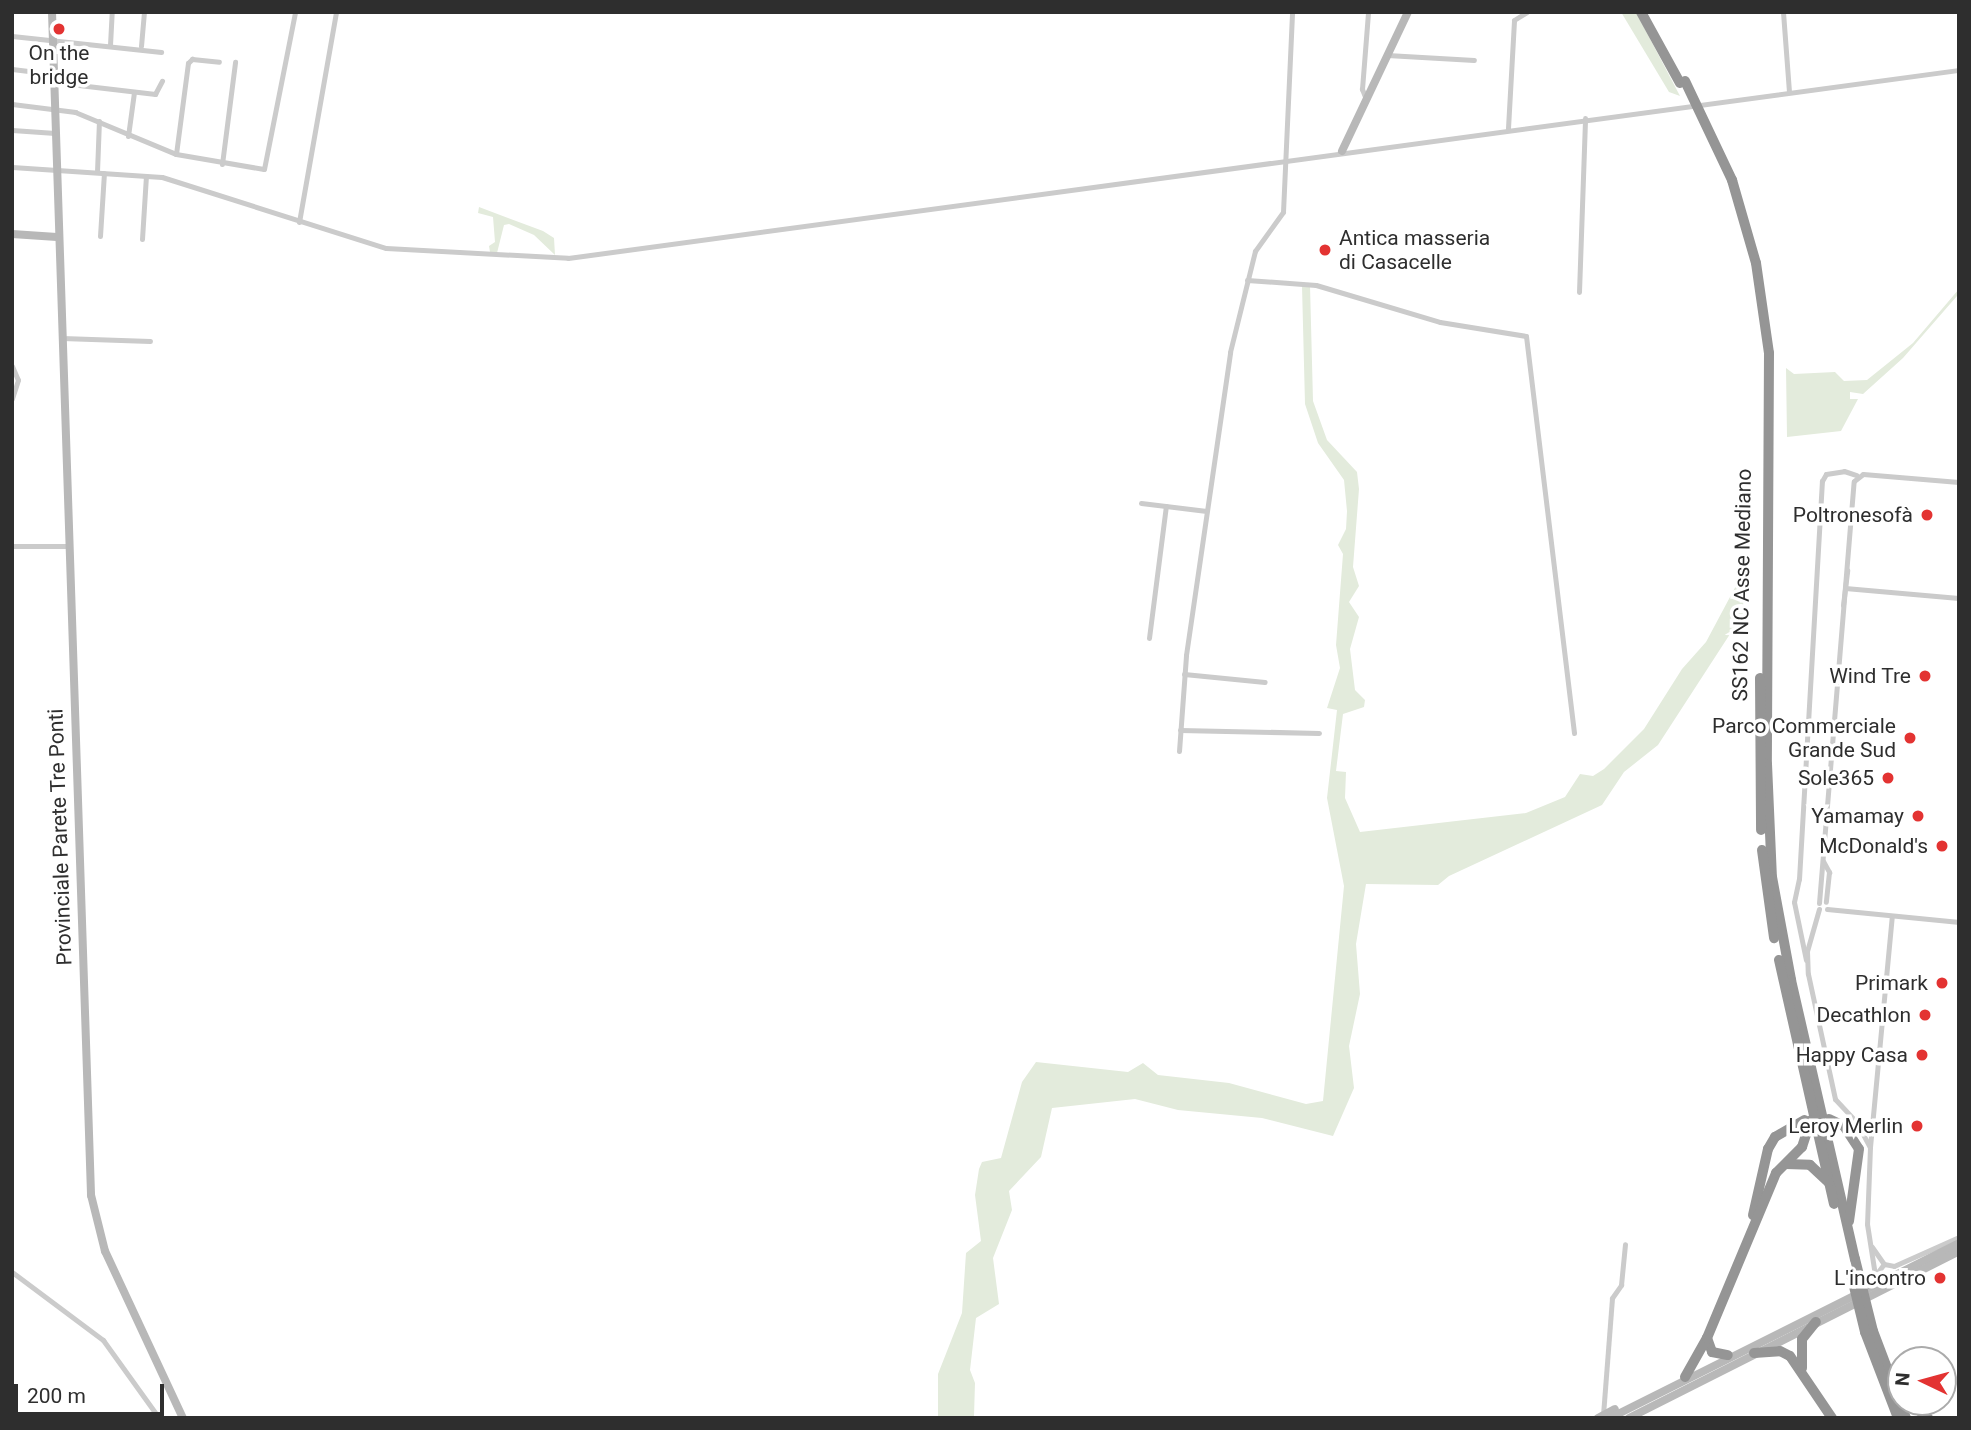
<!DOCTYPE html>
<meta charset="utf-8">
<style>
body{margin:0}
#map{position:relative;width:1971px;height:1430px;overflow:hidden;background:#fff;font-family:Roboto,sans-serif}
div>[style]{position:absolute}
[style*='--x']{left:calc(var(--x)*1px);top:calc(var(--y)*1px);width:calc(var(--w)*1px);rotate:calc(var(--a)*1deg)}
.green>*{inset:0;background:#e3ebdc}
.street>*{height:5px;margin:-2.5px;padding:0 2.5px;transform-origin:2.5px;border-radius:2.5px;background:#cbcbcb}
.secondary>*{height:8px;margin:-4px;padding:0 4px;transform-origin:4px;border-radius:4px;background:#b8b8b8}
.highway>*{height:10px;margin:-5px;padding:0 5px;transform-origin:5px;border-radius:5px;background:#959595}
.highway-bridge>*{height:10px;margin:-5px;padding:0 5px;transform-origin:5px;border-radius:5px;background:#959595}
.dots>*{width:19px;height:19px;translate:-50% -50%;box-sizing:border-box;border:4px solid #fff;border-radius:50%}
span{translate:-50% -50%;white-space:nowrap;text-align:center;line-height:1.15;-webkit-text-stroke:7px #fff;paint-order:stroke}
.poi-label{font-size:21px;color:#2e2e2e}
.left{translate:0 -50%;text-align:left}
.right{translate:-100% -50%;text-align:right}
.street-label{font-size:21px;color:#2e2e2e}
.frame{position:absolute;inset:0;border:14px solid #2e2e2e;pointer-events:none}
.north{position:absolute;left:1887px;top:1346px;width:70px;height:70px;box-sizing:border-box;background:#fff;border:2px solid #ababab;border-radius:50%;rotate:275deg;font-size:19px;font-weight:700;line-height:28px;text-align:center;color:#2e2e2e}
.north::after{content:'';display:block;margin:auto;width:24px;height:32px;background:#e33332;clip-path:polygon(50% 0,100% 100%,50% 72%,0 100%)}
.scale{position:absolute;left:14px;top:1384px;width:150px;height:32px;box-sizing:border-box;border:4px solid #2e2e2e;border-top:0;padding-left:9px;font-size:21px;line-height:24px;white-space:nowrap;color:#2e2e2e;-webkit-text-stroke:5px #fff;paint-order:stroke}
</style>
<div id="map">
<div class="green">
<i style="clip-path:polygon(1621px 12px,1636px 12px,1680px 96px,1669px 92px)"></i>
<i style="clip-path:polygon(479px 207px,543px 231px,554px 238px,555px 255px,534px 235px,509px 224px,504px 225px,497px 253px,490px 252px,489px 246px,495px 242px,493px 217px,478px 213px)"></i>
<i style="clip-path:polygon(1310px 285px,1313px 401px,1327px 440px,1357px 472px,1359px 489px,1353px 567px,1359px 586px,1349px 602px,1359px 617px,1350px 649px,1355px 690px,1365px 700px,1364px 707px,1343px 714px,1336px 771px,1346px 772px,1345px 798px,1360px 832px,1526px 813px,1565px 797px,1580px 774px,1593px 776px,1604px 769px,1644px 729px,1682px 669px,1706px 642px,1738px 582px,1744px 581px,1743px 614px,1658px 745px,1624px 772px,1602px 805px,1449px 876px,1438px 885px,1366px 884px,1356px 944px,1360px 994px,1349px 1046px,1354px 1088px,1333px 1136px,1262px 1118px,1178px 1110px,1135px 1099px,1052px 1108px,1041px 1157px,1009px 1191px,1012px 1210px,993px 1258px,999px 1304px,976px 1318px,970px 1370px,975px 1383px,974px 1416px,938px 1418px,938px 1374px,962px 1313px,966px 1253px,981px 1241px,975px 1195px,979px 1169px,982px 1162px,1001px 1158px,1022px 1082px,1036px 1062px,1128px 1072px,1143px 1063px,1158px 1075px,1229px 1083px,1306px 1104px,1323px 1101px,1344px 886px,1327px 798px,1337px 710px,1327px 708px,1340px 668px,1336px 645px,1343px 554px,1338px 545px,1346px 529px,1347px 511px,1344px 480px,1318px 443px,1305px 404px,1302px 286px)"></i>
<i style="clip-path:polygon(1959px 289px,1957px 296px,1903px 358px,1863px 394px,1850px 392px,1850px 399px,1858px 399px,1841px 431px,1787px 437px,1786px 368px,1794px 374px,1835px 372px,1844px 381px,1867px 380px,1913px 343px)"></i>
</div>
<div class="street">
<i style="--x:1783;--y:12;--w:79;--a:85.7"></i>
<i style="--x:12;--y:36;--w:150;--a:6.1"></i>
<i style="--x:110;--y:45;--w:33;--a:-87"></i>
<i style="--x:141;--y:46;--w:34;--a:-85"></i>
<i style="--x:1387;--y:55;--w:87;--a:3.3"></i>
<i style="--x:12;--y:69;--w:41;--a:7"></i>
<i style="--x:53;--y:82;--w:103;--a:6.7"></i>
<i style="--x:155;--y:94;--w:15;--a:-62"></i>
<i style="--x:1366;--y:99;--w:11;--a:-112"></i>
<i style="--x:1362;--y:89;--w:77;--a:-85.5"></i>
<i style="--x:12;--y:104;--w:64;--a:7.2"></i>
<i style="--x:75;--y:112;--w:109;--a:22.6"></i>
<i style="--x:176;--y:154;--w:89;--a:9.7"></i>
<i style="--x:264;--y:169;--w:160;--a:-78.8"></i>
<i style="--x:1508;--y:128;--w:108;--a:-86.8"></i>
<i style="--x:1514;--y:20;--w:15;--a:-32"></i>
<i style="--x:12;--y:130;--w:43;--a:4"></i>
<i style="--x:128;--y:136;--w:44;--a:-82.2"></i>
<i style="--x:176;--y:154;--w:92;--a:-82.5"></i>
<i style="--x:188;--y:63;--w:6;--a:-45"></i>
<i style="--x:192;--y:59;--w:27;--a:6"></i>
<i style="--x:222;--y:164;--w:103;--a:-82.7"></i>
<i style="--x:12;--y:167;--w:150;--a:3.8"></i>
<i style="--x:162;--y:177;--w:235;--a:17.6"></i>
<i style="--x:386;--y:248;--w:182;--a:3.1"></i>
<i style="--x:568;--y:258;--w:1404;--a:-7.7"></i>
<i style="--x:97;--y:172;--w:51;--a:-87.8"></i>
<i style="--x:299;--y:222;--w:213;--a:-80"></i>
<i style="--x:100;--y:236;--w:63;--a:-86.4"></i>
<i style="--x:142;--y:239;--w:63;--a:-86.4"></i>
<i style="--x:1247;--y:280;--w:69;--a:4.1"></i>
<i style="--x:1316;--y:285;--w:129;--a:16.6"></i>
<i style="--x:1440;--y:322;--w:87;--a:9.2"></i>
<i style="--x:1526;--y:336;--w:400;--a:83.1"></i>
<i style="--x:1579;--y:292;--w:174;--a:-88"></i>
<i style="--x:62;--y:338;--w:88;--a:2"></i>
<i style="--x:12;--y:366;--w:15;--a:67"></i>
<i style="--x:18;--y:380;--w:20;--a:108"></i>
<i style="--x:1141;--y:503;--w:66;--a:6.9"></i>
<i style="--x:12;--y:546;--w:56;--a:0"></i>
<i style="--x:1845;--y:588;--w:114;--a:5"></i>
<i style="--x:1843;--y:605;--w:35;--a:-83"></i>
<i style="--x:1149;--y:638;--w:133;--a:-82.7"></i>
<i style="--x:1184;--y:674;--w:81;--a:5.6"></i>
<i style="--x:1180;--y:730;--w:139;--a:1.2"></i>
<i style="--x:1179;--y:751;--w:96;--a:-85.8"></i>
<i style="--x:1186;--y:655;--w:306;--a:-81.7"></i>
<i style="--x:1230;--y:352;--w:104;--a:-76.1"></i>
<i style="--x:1255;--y:251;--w:48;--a:-54.3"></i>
<i style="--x:1283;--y:212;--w:200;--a:-87.4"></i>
<i style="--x:1823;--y:861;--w:13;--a:61"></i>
<i style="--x:1829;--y:872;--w:30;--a:96"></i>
<i style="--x:1819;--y:903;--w:423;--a:-85.3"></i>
<i style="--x:1854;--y:481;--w:11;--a:-38"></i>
<i style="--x:1863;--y:474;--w:96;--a:4.8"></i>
<i style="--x:1819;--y:909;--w:44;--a:105.9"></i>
<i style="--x:1807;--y:951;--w:23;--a:88"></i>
<i style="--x:1808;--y:974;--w:128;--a:77.8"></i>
<i style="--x:1835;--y:1099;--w:33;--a:47"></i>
<i style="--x:1857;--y:1123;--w:27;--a:62"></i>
<i style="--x:1870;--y:1147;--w:77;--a:92.2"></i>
<i style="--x:1867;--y:1224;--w:52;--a:81.1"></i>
<i style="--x:1827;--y:909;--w:133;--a:5.6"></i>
<i style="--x:1806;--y:960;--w:59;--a:-101.7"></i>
<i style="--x:1794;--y:902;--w:24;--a:-78"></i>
<i style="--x:1799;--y:879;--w:399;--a:-86.7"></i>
<i style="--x:1822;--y:481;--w:8;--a:-60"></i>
<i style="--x:1826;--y:474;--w:18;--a:-9"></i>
<i style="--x:1844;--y:471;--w:13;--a:18"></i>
<i style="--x:1870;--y:1147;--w:232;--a:-84.6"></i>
<i style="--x:1872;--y:1247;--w:21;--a:55"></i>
<i style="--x:1884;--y:1264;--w:10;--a:11"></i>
<i style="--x:1894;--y:1266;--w:71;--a:-24"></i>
<i style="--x:12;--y:1272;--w:114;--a:36.8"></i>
<i style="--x:103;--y:1340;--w:96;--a:54.3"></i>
<i style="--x:1865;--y:1289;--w:31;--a:-53"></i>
<i style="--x:1603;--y:1415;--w:117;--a:-85.6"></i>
<i style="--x:1612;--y:1298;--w:16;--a:-55"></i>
<i style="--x:1621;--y:1285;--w:41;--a:-84.4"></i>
</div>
<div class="secondary">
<i style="--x:52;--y:12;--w:1184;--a:88.11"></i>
<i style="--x:91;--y:1195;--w:58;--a:76"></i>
<i style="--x:105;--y:1251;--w:184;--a:65"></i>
<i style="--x:1342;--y:151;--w:154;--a:-64.6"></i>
<i style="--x:12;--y:234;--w:45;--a:3.8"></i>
<i style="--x:1598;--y:1418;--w:19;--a:-28"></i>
<i style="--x:1610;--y:1418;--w:390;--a:-26.6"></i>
<i style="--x:1629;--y:1418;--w:370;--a:-26.8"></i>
</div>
<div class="highway">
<i style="--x:1641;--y:12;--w:81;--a:61.2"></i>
<i style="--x:1732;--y:180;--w:86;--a:73.9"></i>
<i style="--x:1756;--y:263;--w:91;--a:81.8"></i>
<i style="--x:1769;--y:353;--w:411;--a:90.3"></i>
<i style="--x:1767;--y:764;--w:113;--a:87.5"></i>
<i style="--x:1772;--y:877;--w:105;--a:79.5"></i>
<i style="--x:1791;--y:980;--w:286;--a:77.1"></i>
<i style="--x:1760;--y:678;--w:152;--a:89.6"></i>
<i style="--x:1762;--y:850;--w:89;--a:82.2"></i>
<i style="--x:1779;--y:960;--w:250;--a:77.3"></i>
<i style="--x:1829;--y:1119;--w:17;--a:25"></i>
<i style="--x:1844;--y:1126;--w:27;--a:57"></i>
<i style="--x:1859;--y:1149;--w:73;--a:97.9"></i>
<i style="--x:1786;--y:1164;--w:24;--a:2"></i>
<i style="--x:1810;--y:1165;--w:25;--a:43"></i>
<i style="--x:1753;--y:1215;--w:68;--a:-77.2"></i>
<i style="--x:1768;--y:1149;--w:14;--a:-60"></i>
<i style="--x:1775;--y:1137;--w:34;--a:-30"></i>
<i style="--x:1873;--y:1331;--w:93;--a:69.2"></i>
<i style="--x:1865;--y:1332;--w:92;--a:69"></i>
<i style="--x:1707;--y:1338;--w:15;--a:70"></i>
<i style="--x:1712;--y:1352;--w:16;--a:11"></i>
<i style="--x:1754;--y:1353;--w:26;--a:-4"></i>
<i style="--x:1780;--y:1351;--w:11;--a:27"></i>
<i style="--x:1790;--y:1356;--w:75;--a:55.9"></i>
<i style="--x:1802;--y:1368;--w:29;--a:-90"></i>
<i style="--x:1802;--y:1339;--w:22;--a:-51"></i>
<i style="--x:1685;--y:1377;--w:45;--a:-60.6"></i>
<i style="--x:1707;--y:1338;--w:179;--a:-67.3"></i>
<i style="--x:1776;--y:1173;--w:37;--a:-45"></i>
<i style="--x:1802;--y:1147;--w:28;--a:-72"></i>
<i style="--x:1909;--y:1402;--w:25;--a:40"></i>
</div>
<div class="highway-bridge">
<i style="--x:1685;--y:81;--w:110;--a:64.6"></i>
<i style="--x:1855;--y:1259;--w:74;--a:76"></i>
<i style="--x:1851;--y:1274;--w:60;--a:76.4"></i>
</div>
<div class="dots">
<i style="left:59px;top:29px;background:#e33332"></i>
<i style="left:1325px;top:250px;background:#e33332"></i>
<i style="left:1927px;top:515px;background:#e33332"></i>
<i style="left:1925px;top:676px;background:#e33332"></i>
<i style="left:1910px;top:738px;background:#e33332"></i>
<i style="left:1888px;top:778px;background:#e33332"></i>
<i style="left:1918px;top:816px;background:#e33332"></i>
<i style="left:1942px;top:846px;background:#e33332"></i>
<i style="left:1942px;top:983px;background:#e33332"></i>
<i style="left:1925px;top:1015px;background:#e33332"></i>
<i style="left:1922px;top:1055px;background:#e33332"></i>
<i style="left:1917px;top:1126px;background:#e33332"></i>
<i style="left:1940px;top:1278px;background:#e33332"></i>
</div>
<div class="poi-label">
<span style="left:59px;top:65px">On the<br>bridge</span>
<span class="left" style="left:1339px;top:250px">Antica masseria<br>di Casacelle</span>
<span class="right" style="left:1913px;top:515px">Poltronesofà</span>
<span class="right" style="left:1911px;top:676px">Wind Tre</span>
<span class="right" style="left:1896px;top:738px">Parco Commerciale<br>Grande Sud</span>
<span class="right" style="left:1874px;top:778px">Sole365</span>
<span class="right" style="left:1904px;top:816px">Yamamay</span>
<span class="right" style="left:1928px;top:846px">McDonald's</span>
<span class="right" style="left:1928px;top:983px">Primark</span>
<span class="right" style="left:1911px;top:1015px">Decathlon</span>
<span class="right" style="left:1908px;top:1055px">Happy Casa</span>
<span class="right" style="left:1903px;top:1126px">Leroy Merlin</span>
<span class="right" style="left:1926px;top:1278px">L'incontro</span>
</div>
<div class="street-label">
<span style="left:1742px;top:585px;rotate:-89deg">SS162 NC Asse Mediano</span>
<span style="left:60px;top:837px;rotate:-92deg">Provinciale Parete Tre Ponti</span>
</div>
<div class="frame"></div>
<div class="north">N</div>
<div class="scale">200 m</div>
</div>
